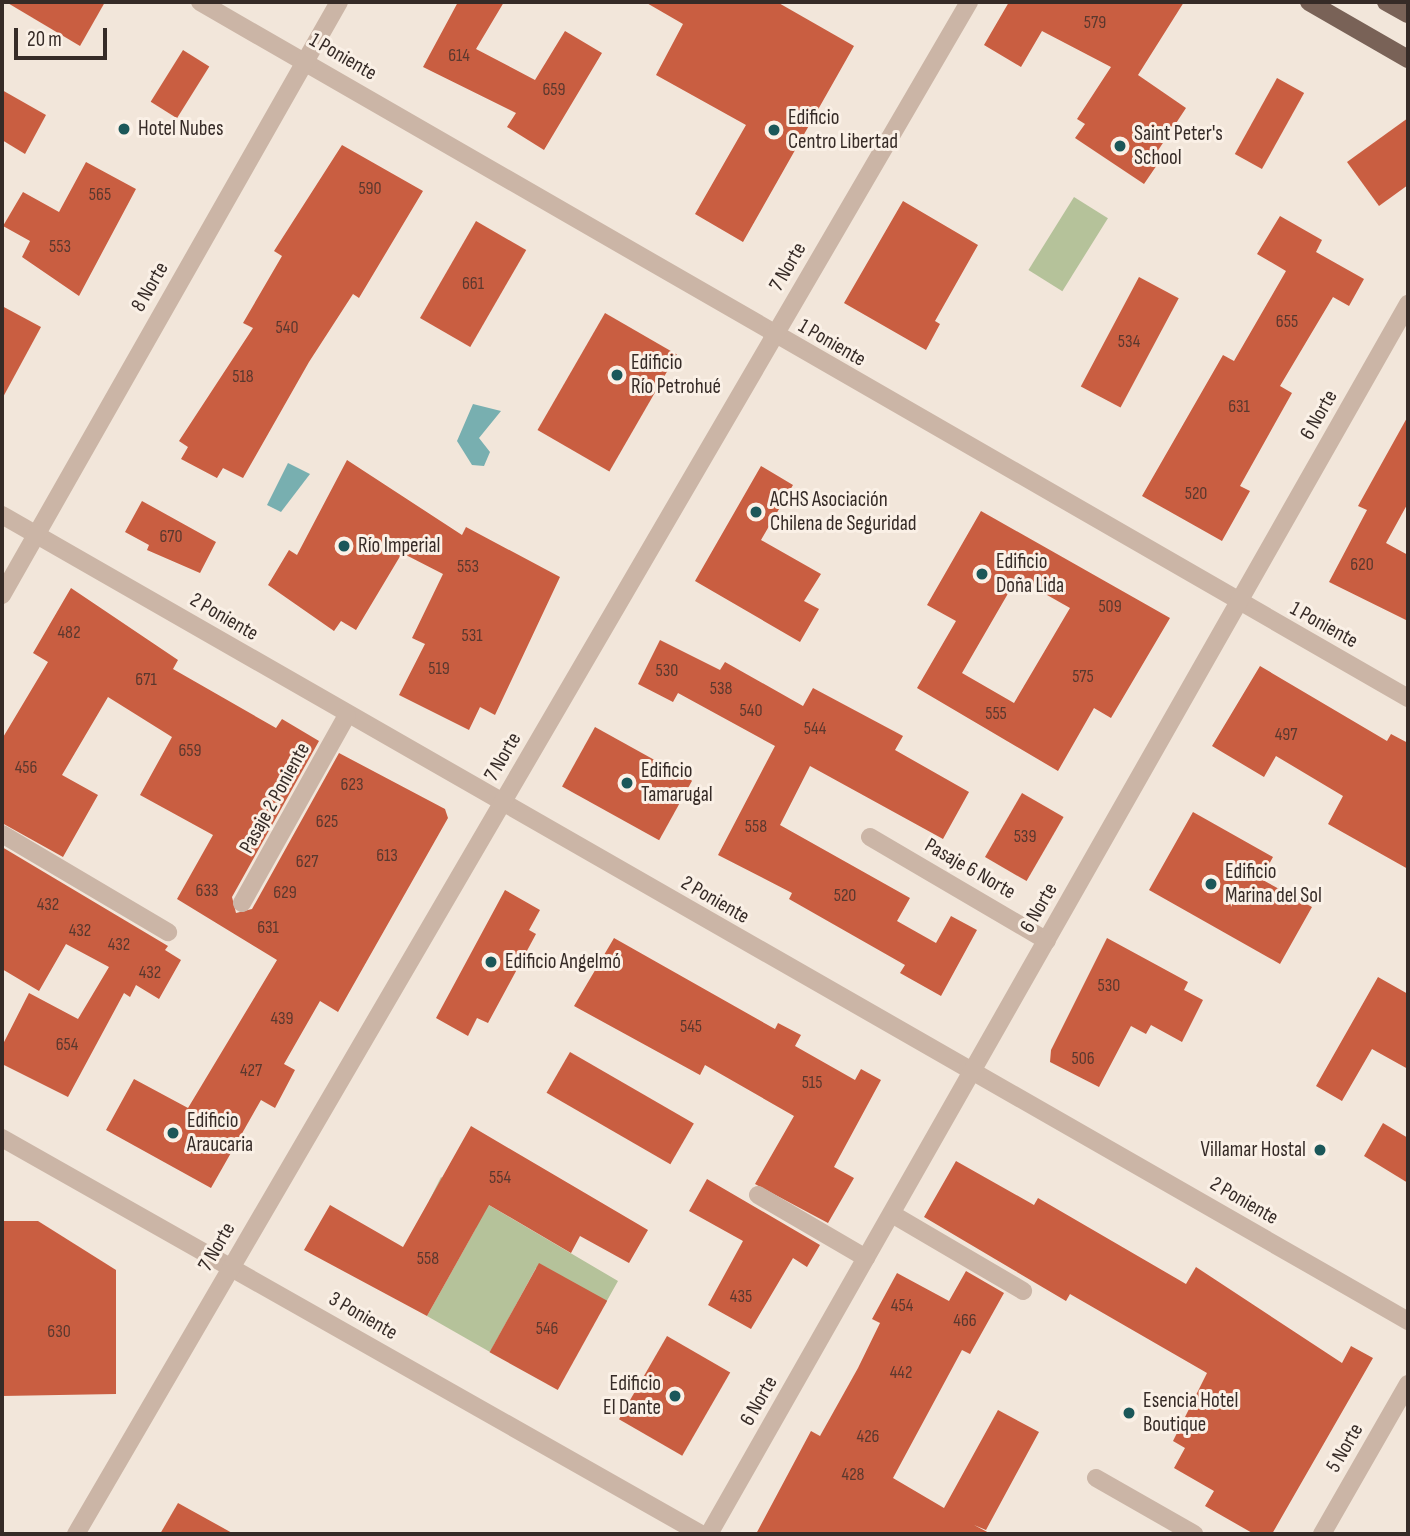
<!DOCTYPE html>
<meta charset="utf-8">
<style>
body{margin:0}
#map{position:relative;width:1410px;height:1536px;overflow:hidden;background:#f2e6da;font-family:"Sofia Sans Condensed",sans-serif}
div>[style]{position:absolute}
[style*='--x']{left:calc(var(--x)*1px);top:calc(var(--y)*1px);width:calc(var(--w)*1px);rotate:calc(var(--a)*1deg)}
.green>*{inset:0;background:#b5c29a;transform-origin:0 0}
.water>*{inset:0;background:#78afb0}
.building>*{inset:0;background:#c95e41;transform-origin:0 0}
.minor>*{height:18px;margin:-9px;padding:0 9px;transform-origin:9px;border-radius:9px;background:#cbb5a6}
.major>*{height:18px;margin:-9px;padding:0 9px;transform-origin:9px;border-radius:9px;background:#796257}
.dots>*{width:19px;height:19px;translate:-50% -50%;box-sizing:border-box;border:4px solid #faf0e6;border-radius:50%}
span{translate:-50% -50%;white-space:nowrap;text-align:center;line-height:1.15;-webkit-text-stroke:6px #faf0e6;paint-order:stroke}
.number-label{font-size:18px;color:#5b382e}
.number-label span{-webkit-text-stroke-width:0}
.street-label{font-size:21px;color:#362b27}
.poi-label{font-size:21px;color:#362b27}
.left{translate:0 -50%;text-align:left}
.right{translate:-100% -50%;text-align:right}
.frame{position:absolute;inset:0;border:4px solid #362b27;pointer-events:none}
.scale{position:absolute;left:14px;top:28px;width:93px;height:32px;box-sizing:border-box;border:4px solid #362b27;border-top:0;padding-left:9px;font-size:21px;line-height:24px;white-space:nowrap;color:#362b27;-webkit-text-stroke:5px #faf0e6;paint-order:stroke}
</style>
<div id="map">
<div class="green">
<i style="left:1074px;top:197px;width:40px;height:86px;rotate:32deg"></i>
<i style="clip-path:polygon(441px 1177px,618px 1281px,604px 1306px,536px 1268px,490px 1352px,427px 1316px,476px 1228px,429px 1201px)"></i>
</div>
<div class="water">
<i style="clip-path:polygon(473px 404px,501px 411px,479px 438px,490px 452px,484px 466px,472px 465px,457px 441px)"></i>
<i style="clip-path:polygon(288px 463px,310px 474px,281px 512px,267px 505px)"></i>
</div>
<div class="building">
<i style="clip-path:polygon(6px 2px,105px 2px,80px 46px)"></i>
<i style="clip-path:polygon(458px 2px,504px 2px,476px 49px,535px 80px,565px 31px,602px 53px,544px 150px,507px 127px,516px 113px,423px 67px)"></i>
<i style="clip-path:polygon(645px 2px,777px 2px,854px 46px,743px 242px,695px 214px,746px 125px,656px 75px,683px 24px)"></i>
<i style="clip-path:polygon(1009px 2px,1184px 2px,1138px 75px,1186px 108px,1153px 158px,1159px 162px,1144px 184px,1075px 138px,1085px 124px,1077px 119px,1111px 67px,1042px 31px,1021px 67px,984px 45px)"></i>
<i style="left:183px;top:50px;width:31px;height:61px;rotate:32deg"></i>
<i style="left:1277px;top:78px;width:31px;height:87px;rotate:29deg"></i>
<i style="clip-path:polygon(2px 90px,46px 115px,25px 154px,2px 140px)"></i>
<i style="clip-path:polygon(1408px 118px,1408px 185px,1379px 206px,1347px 162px)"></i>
<i style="clip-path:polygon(342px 145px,423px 191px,359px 298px,353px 294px,309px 362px,243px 478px,223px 468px,217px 478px,181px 459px,188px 447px,179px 441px,253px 328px,243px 323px,282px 256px,274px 251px)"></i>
<i style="clip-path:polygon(86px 162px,136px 189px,79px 296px,22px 257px,30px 241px,3px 226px,23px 192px,59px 212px)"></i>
<i style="clip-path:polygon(903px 201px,978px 245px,935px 321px,940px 324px,926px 350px,844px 303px)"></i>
<i style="clip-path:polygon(1280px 216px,1322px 240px,1316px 252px,1364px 279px,1349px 306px,1333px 297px,1280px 386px,1292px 393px,1240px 486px,1250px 491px,1222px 541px,1142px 496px,1223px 355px,1234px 361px,1286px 271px,1257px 254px)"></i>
<i style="left:476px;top:221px;width:58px;height:112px;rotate:30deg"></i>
<i style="left:1139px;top:277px;width:45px;height:124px;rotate:28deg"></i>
<i style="clip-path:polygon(2px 306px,41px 327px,2px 399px)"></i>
<i style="left:605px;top:313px;width:83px;height:135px;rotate:30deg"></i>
<i style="clip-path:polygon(1408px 416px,1408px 503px,1386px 543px,1408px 555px,1408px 621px,1329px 582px,1367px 510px,1358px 506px)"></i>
<i style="clip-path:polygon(347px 460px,462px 535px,466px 527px,560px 577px,495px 715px,480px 707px,469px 730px,399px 695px,425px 644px,412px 638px,443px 574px,402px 553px,356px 630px,341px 621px,334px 631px,268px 585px,289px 550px,297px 555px)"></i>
<i style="clip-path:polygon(761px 466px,793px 485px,761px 540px,821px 574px,804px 601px,819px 609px,800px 642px,695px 581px)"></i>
<i style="clip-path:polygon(142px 501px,216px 542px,200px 573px,147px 550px,149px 545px,125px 532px)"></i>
<i style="clip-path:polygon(evenodd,981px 511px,1170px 618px,1111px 718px,1094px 708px,1058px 771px,917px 688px,956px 621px,927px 605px,981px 511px,1017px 578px,1070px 608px,1014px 703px,962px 673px,1017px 578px)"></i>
<i style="clip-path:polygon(71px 588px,178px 660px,173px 669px,276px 728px,282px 719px,319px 741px,232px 897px,236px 913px,252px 909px,339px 753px,445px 809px,448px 818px,338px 1012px,320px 1001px,284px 1064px,295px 1070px,275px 1108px,261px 1100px,211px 1188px,106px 1130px,134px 1079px,188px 1108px,277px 960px,177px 899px,213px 835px,140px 795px,172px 737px,108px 697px,62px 775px,98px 795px,63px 857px,2px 823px,2px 739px,48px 662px,33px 653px)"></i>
<i style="clip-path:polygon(660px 640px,720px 670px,725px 662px,803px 706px,813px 688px,903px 736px,895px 750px,969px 792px,943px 839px,810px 766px,780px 825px,910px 898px,897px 921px,936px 943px,951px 916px,977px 930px,941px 996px,900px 973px,905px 965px,789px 899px,792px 893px,718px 855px,775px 746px,678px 693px,673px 702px,638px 684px)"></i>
<i style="clip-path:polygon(1260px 666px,1387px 741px,1391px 734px,1408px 743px,1408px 869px,1328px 824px,1343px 796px,1276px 756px,1264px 777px,1212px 746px)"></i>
<i style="left:595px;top:727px;width:111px;height:68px;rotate:29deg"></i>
<i style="left:1022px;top:793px;width:48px;height:74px;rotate:30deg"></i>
<i style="clip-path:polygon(1193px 812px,1273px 857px,1261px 879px,1312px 907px,1280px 964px,1149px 890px)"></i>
<i style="clip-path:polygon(2px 847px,168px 946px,165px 950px,181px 960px,159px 999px,136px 985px,130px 997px,124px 993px,68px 1097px,2px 1064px,2px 1046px,29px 993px,78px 1019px,109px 967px,66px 944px,39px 991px,2px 969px)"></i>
<i style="clip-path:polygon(505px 890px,540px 910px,529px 930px,536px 934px,488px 1023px,477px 1018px,468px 1036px,436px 1018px)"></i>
<i style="clip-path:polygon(614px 938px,775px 1029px,778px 1023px,801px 1035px,795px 1046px,855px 1080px,861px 1069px,881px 1080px,834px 1167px,854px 1178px,828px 1223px,755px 1184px,794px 1116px,705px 1065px,700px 1075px,574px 1006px)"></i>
<i style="clip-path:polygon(1107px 938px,1188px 982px,1184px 990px,1203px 1000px,1182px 1042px,1151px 1025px,1146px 1034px,1131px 1026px,1099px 1087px,1050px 1062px,1051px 1050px)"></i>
<i style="clip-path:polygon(1378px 977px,1408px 994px,1408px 1069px,1372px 1049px,1342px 1101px,1316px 1086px)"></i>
<i style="left:570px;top:1052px;width:143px;height:47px;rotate:30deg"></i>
<i style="clip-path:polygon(1383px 1123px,1408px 1138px,1408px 1183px,1364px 1156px)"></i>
<i style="clip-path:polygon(471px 1126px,648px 1230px,629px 1263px,580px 1236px,571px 1253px,489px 1205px,427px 1316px,304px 1250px,330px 1205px,403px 1247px)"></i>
<i style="clip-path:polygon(956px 1161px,1034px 1205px,1038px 1198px,1186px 1284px,1196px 1267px,1342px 1363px,1351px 1346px,1373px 1358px,1272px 1534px,1254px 1534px,1205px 1506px,1214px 1491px,1174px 1468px,1185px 1448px,1173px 1441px,1207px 1373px,1070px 1294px,1066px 1301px,924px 1217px)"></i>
<i style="clip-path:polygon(707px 1179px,820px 1245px,807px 1267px,793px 1258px,751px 1329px,708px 1305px,743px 1241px,689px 1211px)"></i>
<i style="clip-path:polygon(2px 1221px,38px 1221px,116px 1270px,116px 1394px,2px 1396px)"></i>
<i style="left:539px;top:1263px;width:78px;height:102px;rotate:29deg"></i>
<i style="clip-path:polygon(966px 1271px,1004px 1293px,970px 1354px,962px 1350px,893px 1478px,944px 1508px,998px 1410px,1039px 1432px,986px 1530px,974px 1525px,991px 1534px,756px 1534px,811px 1431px,820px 1436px,858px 1368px,880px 1323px,872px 1319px,897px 1273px,949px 1301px)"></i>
<i style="left:667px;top:1336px;width:73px;height:96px;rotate:30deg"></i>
<i style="clip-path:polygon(178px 1503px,234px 1534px,160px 1534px)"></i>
</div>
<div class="minor">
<i style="--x:200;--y:2;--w:1394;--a:29.95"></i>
<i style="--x:2;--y:515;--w:1621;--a:29.82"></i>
<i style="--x:2;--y:595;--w:682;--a:-60.39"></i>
<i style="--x:2;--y:834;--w:193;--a:30.6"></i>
<i style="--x:870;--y:837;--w:205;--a:30.4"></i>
<i style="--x:242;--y:903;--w:215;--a:-60.8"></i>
<i style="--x:2;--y:1138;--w:803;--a:29.53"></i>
<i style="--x:758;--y:1195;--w:125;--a:30.3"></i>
<i style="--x:892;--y:1214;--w:152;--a:30.4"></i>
<i style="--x:1096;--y:1478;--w:113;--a:29.7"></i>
<i style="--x:76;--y:1534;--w:1773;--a:-59.76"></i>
<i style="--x:709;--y:1534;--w:1415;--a:-60.39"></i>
<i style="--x:1322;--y:1534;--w:173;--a:-60.2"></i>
</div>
<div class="major">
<i style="--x:1309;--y:2;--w:114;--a:29.9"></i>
<i style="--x:1386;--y:2;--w:25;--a:29"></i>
</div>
<div class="dots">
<i style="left:124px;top:129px;background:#1b5759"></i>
<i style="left:774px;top:130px;background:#1b5759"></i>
<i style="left:1120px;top:146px;background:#1b5759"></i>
<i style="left:617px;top:375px;background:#1b5759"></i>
<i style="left:756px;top:512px;background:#1b5759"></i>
<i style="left:344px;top:546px;background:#1b5759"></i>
<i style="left:982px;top:574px;background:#1b5759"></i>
<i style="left:627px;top:783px;background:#1b5759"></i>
<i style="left:1211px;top:884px;background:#1b5759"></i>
<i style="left:491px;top:962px;background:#1b5759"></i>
<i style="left:173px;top:1133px;background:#1b5759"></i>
<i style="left:1320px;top:1150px;background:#1b5759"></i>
<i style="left:675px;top:1396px;background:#1b5759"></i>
<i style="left:1129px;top:1413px;background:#1b5759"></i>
</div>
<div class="number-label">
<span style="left:1095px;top:23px">579</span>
<span style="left:459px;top:56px">614</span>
<span style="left:554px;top:90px">659</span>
<span style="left:370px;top:189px">590</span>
<span style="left:100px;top:195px">565</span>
<span style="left:60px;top:247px">553</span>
<span style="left:473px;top:284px">661</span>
<span style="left:1287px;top:322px">655</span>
<span style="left:287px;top:328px">540</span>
<span style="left:1129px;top:342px">534</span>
<span style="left:243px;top:377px">518</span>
<span style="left:1239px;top:407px">631</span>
<span style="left:1196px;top:494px">520</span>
<span style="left:171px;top:537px">670</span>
<span style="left:1362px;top:565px">620</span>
<span style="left:468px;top:567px">553</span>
<span style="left:1110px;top:607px">509</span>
<span style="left:69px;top:633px">482</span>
<span style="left:472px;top:636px">531</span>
<span style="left:439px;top:669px">519</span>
<span style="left:667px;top:671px">530</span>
<span style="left:1083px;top:677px">575</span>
<span style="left:146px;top:680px">671</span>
<span style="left:721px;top:689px">538</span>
<span style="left:751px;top:711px">540</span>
<span style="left:996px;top:714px">555</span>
<span style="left:815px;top:729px">544</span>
<span style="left:1286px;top:735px">497</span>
<span style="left:190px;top:751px">659</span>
<span style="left:26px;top:768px">456</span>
<span style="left:352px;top:785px">623</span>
<span style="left:327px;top:822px">625</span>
<span style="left:756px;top:827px">558</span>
<span style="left:1025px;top:837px">539</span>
<span style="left:387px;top:856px">613</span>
<span style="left:307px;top:862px">627</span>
<span style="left:207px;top:891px">633</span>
<span style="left:285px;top:893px">629</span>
<span style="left:845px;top:896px">520</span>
<span style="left:48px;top:905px">432</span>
<span style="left:268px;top:928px">631</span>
<span style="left:80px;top:931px">432</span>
<span style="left:119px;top:945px">432</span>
<span style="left:150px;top:973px">432</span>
<span style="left:1109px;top:986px">530</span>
<span style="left:282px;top:1019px">439</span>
<span style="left:691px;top:1027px">545</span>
<span style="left:67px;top:1045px">654</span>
<span style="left:1083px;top:1059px">506</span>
<span style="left:251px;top:1071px">427</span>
<span style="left:812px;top:1083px">515</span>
<span style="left:500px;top:1178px">554</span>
<span style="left:428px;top:1259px">558</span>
<span style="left:741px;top:1297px">435</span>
<span style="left:902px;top:1306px">454</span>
<span style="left:965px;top:1321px">466</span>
<span style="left:547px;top:1329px">546</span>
<span style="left:59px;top:1332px">630</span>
<span style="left:901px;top:1373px">442</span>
<span style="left:868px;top:1437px">426</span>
<span style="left:853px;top:1475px">428</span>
</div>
<div class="street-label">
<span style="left:343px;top:57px;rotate:30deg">1 Poniente</span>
<span style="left:788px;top:267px;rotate:-60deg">7 Norte</span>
<span style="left:150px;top:287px;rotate:-60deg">8 Norte</span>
<span style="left:832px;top:343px;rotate:30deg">1 Poniente</span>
<span style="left:1319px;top:415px;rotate:-60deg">6 Norte</span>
<span style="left:224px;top:617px;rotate:30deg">2 Poniente</span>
<span style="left:1324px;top:625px;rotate:29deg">1 Poniente</span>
<span style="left:503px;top:757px;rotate:-60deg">7 Norte</span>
<span style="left:275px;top:798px;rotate:-61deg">Pasaje 2 Poniente</span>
<span style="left:970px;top:869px;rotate:30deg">Pasaje 6 Norte</span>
<span style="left:715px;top:900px;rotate:30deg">2 Poniente</span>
<span style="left:1039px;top:908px;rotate:-60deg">6 Norte</span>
<span style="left:1244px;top:1201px;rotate:30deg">2 Poniente</span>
<span style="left:217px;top:1247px;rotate:-60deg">7 Norte</span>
<span style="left:363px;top:1316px;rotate:30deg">3 Poniente</span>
<span style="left:759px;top:1401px;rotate:-60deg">6 Norte</span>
<span style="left:1345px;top:1448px;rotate:-60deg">5 Norte</span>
</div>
<div class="poi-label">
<span class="left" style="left:788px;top:130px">Edificio<br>Centro Libertad</span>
<span class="left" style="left:138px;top:129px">Hotel Nubes</span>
<span class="left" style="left:1134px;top:146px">Saint Peter's<br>School</span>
<span class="left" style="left:631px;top:375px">Edificio<br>Río Petrohué</span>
<span class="left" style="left:770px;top:512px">ACHS Asociación<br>Chilena de Seguridad</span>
<span class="left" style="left:358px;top:546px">Río Imperial</span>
<span class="left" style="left:996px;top:574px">Edificio<br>Doña Lida</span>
<span class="left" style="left:641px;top:783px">Edificio<br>Tamarugal</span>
<span class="left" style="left:1225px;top:884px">Edificio<br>Marina del Sol</span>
<span class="left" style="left:505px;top:962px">Edificio Angelmó</span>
<span class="left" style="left:187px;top:1133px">Edificio<br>Araucaria</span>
<span class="right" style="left:1306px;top:1150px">Villamar Hostal</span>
<span class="right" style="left:661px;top:1396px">Edificio<br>El Dante</span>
<span class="left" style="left:1143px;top:1413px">Esencia Hotel<br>Boutique</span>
</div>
<div class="frame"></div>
<div class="scale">20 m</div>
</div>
